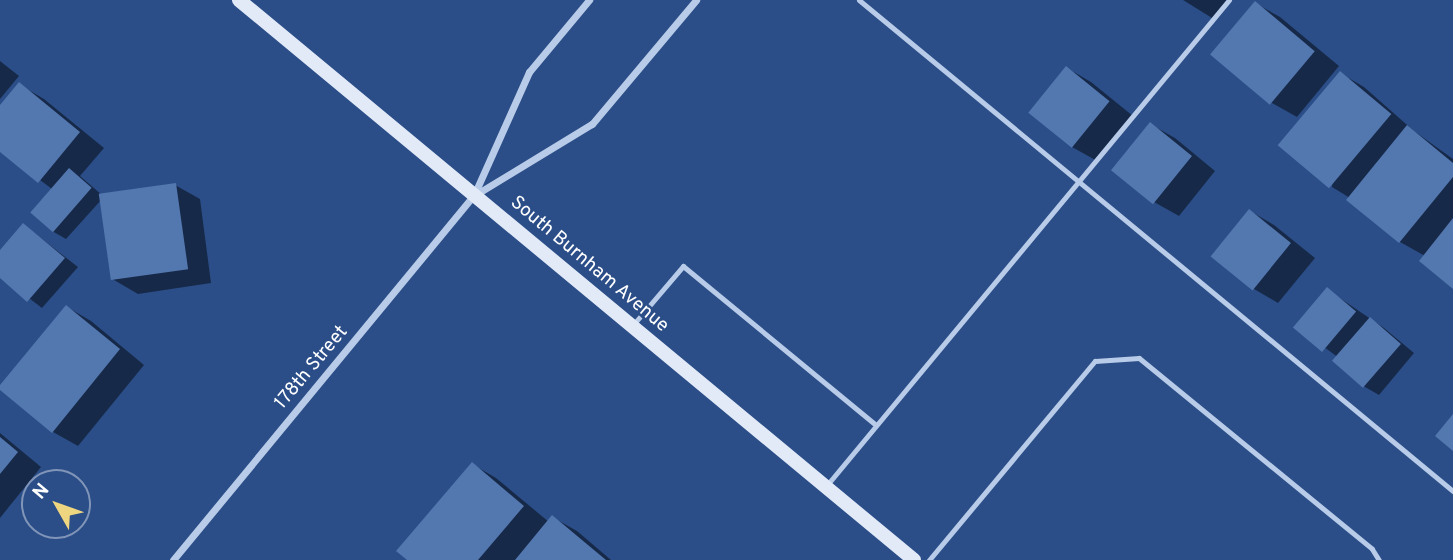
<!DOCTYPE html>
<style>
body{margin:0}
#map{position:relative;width:1453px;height:560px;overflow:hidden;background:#2b4e88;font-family:Overpass,sans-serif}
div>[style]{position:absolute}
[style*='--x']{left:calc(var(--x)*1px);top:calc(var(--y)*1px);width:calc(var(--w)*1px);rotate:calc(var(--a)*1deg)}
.shadow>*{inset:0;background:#0007}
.building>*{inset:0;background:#5377af;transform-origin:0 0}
.lane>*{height:5px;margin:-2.5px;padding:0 2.5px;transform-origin:2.5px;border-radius:2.5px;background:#b8cbe8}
.street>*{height:7px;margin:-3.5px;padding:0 3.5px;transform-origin:3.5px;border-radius:3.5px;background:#b8cbe8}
.secondary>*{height:14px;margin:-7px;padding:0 7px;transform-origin:7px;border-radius:7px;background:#e2eaf8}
span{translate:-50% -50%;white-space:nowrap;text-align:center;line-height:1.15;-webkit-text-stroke:5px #2b4e88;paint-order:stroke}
.street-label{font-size:19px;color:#fff}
.north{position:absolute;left:21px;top:469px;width:70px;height:70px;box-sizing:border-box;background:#2b4e88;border:2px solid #8095b8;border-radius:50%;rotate:310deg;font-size:19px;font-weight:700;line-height:28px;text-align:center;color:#fff}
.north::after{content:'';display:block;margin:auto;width:24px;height:32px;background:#eed580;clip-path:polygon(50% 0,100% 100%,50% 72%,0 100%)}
</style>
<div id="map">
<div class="shadow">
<i style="clip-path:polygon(1183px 0,1227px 0,1212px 18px)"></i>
<i style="clip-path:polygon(1255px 3px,1280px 17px,1339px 66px,1297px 117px,1272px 103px,1213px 55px)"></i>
<i style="clip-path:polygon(0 61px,19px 76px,0 99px)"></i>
<i style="clip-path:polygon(1067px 68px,1091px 82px,1133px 116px,1097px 161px,1072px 147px,1030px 112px)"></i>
<i style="clip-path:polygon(1340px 73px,1364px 87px,1414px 131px,1453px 159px,1453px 287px,1425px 256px,1400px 242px,1350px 198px,1332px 187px)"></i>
<i style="clip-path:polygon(20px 85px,44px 99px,104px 148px,80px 176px,102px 195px,175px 185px,200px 199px,211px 283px,138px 294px,114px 280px,102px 199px,66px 239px,52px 231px,52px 189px,0 150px,0 108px)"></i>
<i style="clip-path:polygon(1150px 124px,1175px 138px,1215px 171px,1179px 216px,1154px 202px,1114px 169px)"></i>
<i style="clip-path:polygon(1250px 211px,1274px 225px,1315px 258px,1278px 303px,1254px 289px)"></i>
<i style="clip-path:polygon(24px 225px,78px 267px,42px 308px,0 276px,0 253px)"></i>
<i style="clip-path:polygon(1328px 290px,1384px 328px,1414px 353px,1379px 395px,1365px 387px,1339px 358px,1297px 327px)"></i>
<i style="clip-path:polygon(67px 307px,91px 321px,144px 365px,78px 446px,53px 432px,0 388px)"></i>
<i style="clip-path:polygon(0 433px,41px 467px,0 518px)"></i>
<i style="clip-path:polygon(472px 464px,496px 478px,549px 522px,552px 517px,577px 531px,611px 560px,409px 560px)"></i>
</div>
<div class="building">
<i style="left:1255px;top:1px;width:78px;height:70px;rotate:40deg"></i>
<i style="left:1066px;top:66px;width:56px;height:60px;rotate:39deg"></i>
<i style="left:1340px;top:71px;width:67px;height:97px;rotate:40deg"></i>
<i style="clip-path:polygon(19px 82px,80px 132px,38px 183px,0 152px,0 105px)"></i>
<i style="left:1150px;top:122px;width:54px;height:62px;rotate:39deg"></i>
<i style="clip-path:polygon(1407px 125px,1453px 163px,1453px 177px,1399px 243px,1346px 200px)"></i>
<i style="left:69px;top:168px;width:30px;height:59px;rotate:41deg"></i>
<i style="left:176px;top:183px;width:87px;height:78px;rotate:82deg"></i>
<i style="left:1249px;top:209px;width:54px;height:61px;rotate:39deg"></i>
<i style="clip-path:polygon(1453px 218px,1453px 289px,1419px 261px)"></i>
<i style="clip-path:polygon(23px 223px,65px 258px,27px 302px,0 278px,0 250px)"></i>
<i style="left:1327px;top:287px;width:38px;height:53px;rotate:40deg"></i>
<i style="clip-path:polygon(66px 305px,120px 349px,52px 433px,0 390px,0 385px)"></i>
<i style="left:1370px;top:317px;width:41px;height:58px;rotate:41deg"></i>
<i style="clip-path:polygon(1453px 414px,1453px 451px,1435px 436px)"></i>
<i style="clip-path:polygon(0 437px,18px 452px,0 474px)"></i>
<i style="clip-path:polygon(472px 462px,524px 506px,478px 560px,407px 560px,396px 551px)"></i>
<i style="clip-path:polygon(552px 515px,606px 560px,515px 560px)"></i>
</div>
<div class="lane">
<i style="--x:859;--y:0;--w:771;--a:39.58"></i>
<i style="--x:632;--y:326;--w:79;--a:-49.6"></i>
<i style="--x:683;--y:266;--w:250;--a:39.5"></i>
<i style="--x:827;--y:485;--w:630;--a:-50.35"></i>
<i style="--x:929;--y:560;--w:259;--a:-50.2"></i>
<i style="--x:1095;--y:361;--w:44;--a:-3.9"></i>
<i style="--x:1139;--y:358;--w:301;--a:39.3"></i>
<i style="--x:1372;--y:549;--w:13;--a:58"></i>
</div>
<div class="street">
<i style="--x:475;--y:195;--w:137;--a:-31.3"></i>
<i style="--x:592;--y:124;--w:162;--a:-50"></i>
<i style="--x:173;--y:560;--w:473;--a:-50.5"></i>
<i style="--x:474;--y:195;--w:135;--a:-65.9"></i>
<i style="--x:529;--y:72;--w:94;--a:-50.2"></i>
</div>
<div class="secondary">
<i style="--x:239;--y:0;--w:877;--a:39.68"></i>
</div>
<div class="street-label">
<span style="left:589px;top:265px;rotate:40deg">South Burnham Avenue</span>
<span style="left:312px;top:368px;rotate:-50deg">178th Street</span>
</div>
<div class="north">N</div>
</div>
